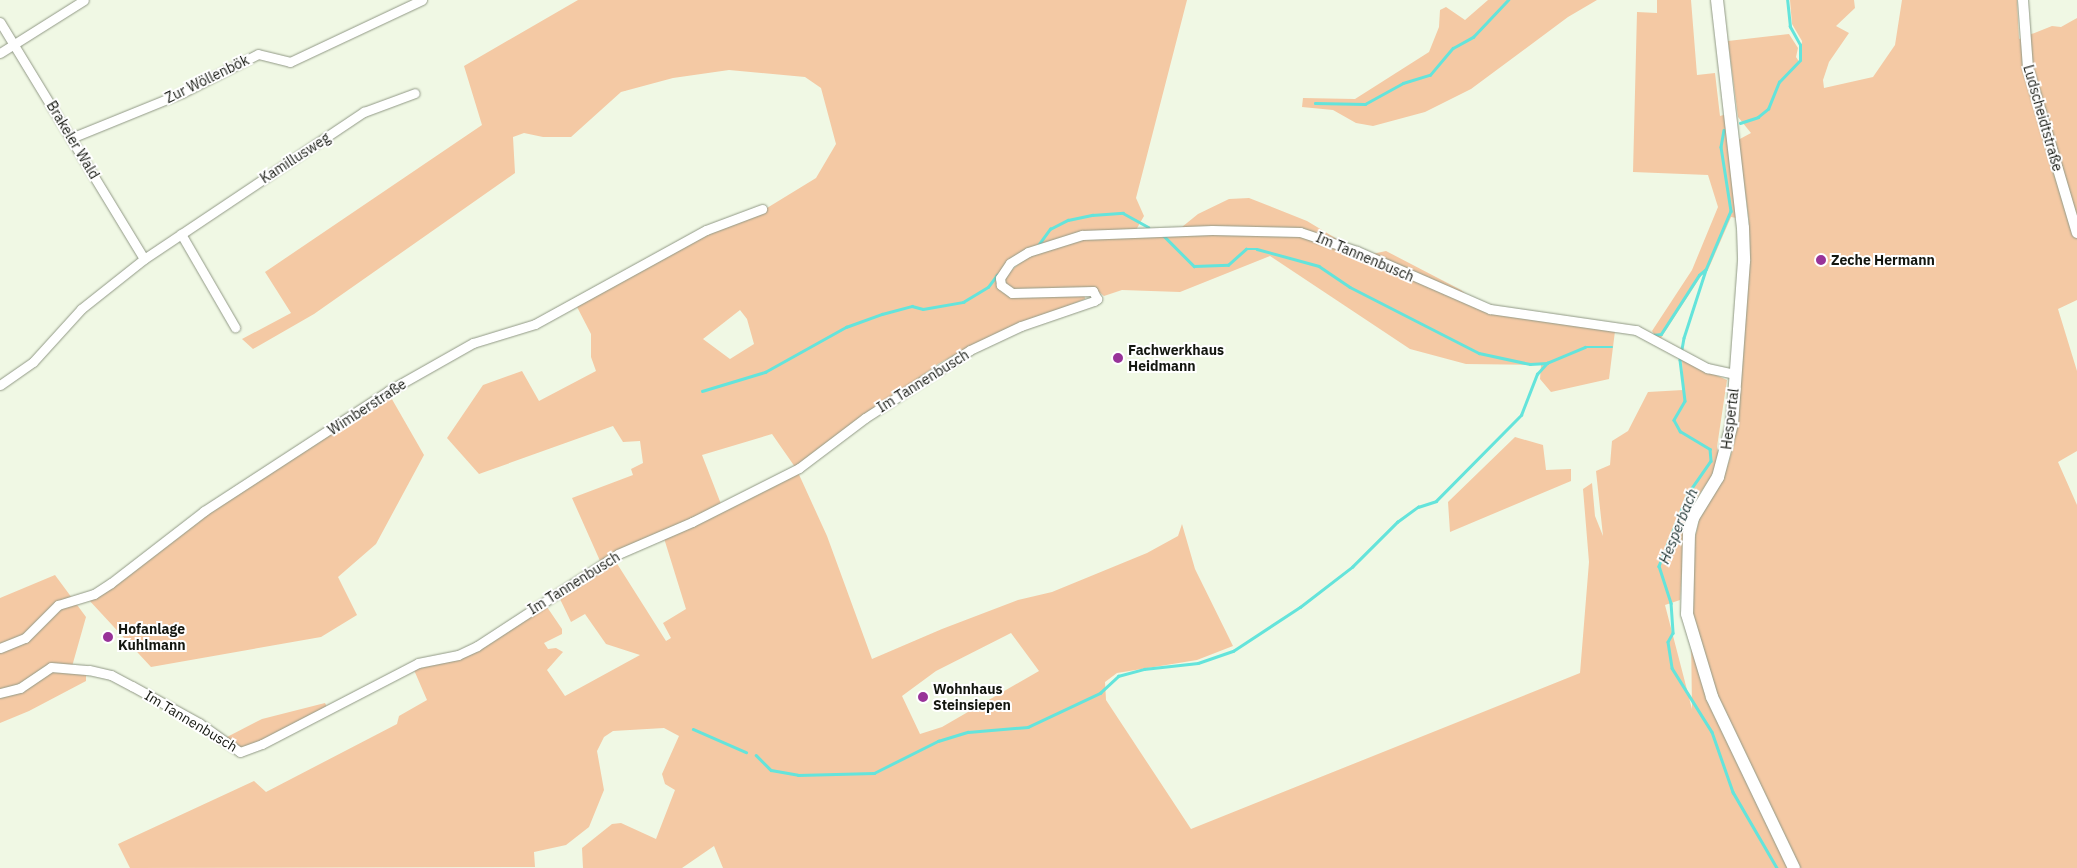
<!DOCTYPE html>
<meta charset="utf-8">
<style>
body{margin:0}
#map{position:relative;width:2077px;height:868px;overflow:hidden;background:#f0f8e4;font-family:"IBM Plex Sans",sans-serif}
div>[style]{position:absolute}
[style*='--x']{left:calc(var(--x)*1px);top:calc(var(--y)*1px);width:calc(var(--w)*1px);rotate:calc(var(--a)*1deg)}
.green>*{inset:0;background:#f4c9a4}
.stream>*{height:2.5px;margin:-1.25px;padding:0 1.25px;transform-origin:1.25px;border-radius:1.25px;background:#64e4db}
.roads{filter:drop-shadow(0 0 1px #919986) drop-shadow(0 0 1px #919986)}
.minor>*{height:9px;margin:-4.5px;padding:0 4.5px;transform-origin:4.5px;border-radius:4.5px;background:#fff}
.tertiary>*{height:10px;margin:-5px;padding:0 5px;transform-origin:5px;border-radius:5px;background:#fff}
.secondary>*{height:12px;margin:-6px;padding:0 6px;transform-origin:6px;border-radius:6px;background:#fff}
.dots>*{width:14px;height:14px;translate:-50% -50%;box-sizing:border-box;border:2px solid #fff;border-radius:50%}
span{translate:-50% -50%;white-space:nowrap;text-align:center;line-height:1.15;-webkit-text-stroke:4px #fff;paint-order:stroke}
.street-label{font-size:14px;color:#141710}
.poi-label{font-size:14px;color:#141710;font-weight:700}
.left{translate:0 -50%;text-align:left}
.water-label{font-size:15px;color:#1e3432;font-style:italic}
</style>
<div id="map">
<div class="green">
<i style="clip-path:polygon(evenodd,578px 0,1187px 0,1136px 198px,1144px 216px,1136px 230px,1109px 230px,1008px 261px,997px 285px,1002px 292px,1011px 295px,1084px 292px,1085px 299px,977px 343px,938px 364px,796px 468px,827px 536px,872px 659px,942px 629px,1018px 600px,1052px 592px,1147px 553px,1178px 536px,1182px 524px,1195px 569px,1233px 646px,1197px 660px,1117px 673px,1105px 682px,1106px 700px,1191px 829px,1580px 673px,1589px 562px,1583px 489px,1592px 483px,1595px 516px,1603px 536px,1596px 471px,1610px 465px,1612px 441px,1628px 431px,1648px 392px,1683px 390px,1682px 360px,1727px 380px,1717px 447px,1719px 457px,1711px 477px,1692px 505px,1685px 525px,1680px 600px,1665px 605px,1692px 709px,1690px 560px,1701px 511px,1726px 470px,1734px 445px,1749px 266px,1749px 221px,1738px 140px,1751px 133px,1738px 117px,1728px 41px,1789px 34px,1798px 48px,1796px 57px,1800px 63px,1802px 41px,1792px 24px,1790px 0,1854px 0,1855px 8px,1836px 26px,1849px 33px,1829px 62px,1823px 80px,1824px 88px,1873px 77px,1895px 45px,1902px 0,2017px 0,2019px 39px,2052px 26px,2061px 27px,2077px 18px,2077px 300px,2058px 309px,2077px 371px,2077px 451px,2058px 462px,2077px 505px,2077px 868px,723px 868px,714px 846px,682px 868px,583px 868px,582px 848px,612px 824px,621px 823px,656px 839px,675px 790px,665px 784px,662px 774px,679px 736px,664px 728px,613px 731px,604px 737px,597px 751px,604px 790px,589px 827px,566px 845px,534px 852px,535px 867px,130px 868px,118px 844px,254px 781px,266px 792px,397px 724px,399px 716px,427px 700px,414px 670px,467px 655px,547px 607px,562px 629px,562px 634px,544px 643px,548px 649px,556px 648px,563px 652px,547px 670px,565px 696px,640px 655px,606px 644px,585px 614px,571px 622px,560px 599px,616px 562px,666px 641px,671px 638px,663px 623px,686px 609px,663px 535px,601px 563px,572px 498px,633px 475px,631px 469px,643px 463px,640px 441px,623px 442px,613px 426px,479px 474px,447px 438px,483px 385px,522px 371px,539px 401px,596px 371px,591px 357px,591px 334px,576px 305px,706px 234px,767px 208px,816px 178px,836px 144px,821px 88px,805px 77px,729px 70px,673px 78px,621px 92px,571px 137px,543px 137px,524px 133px,513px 137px,515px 173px,314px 314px,253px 349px,242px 339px,291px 313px,265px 272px,482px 125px,464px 66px,578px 0,740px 310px,747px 319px,754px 344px,730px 359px,703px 339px,740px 310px,578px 0,772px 434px,795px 467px,721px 504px,702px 455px,772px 434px,578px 0,1011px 633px,1039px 671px,942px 727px,920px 734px,902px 696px,936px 671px,1011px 633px)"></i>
<i style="clip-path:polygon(1488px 0,1597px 0,1568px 17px,1471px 89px,1425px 112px,1373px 126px,1356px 123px,1333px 110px,1302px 107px,1303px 98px,1355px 99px,1429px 52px,1439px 27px,1440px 10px,1446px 7px,1465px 20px)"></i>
<i style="clip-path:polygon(1657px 0,1691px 0,1697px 75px,1715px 73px,1720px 116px,1727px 114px,1737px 218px,1731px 217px,1708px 270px,1701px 276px,1659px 341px,1652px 331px,1692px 270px,1718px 207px,1708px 175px,1633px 172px,1637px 12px,1657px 13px)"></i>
<i style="clip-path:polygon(1249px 198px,1307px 221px,1347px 245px,1372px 254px,1386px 251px,1461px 290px,1491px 314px,1615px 331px,1609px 379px,1551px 392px,1540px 379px,1541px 365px,1466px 364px,1410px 349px,1270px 256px,1180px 292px,1122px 290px,1104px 296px,1095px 289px,1011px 291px,1003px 285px,1005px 276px,1030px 254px,1073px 238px,1182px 227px,1198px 214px,1229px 199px)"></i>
<i style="clip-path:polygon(389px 394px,424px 455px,376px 544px,338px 577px,357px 615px,321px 637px,151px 667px,88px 599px,206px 513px,315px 445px)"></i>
<i style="clip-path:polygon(1515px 437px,1543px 445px,1546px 470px,1571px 469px,1571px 481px,1450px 532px,1448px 502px)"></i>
<i style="clip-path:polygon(55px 575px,86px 617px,71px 670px,86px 672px,86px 681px,29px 711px,0 723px,0 598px)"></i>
<i style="clip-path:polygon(325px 703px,329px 711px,240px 751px,227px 737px,262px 719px)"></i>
</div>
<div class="stream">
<i style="--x:1315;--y:103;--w:50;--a:1.1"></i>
<i style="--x:1365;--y:104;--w:43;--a:-28.9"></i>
<i style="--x:1403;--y:83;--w:28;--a:-17"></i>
<i style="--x:1430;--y:75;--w:35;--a:-50"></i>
<i style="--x:1453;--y:48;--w:23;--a:-29"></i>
<i style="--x:1473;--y:37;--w:51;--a:-46.6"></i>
<i style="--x:1740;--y:123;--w:19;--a:-18"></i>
<i style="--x:1758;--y:117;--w:13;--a:-39"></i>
<i style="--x:1768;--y:109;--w:29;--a:-68"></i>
<i style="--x:1779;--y:82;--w:30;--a:-46"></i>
<i style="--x:1800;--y:60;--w:15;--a:-90"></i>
<i style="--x:1800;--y:45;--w:21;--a:-119"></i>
<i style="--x:1790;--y:27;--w:27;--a:-96"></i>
<i style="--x:1724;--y:130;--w:17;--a:100"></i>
<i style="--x:1721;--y:147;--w:65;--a:81.1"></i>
<i style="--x:1731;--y:211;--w:64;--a:113"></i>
<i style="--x:1706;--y:270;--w:71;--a:107.9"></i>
<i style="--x:1684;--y:338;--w:22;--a:100"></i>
<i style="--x:1680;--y:360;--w:41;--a:83"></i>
<i style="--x:1685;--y:401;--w:22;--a:120"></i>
<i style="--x:1674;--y:420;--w:13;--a:61"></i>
<i style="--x:1680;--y:431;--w:35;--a:31"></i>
<i style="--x:1710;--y:449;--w:12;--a:85"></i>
<i style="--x:1711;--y:461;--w:40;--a:124.9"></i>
<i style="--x:1688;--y:494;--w:78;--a:111.9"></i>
<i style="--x:1659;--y:566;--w:39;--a:72"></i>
<i style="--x:1671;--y:603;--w:30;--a:86"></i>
<i style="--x:1673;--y:633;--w:10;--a:119"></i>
<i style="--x:1668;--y:642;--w:26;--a:81"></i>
<i style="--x:1672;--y:668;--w:75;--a:58"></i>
<i style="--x:1712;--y:732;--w:64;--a:70.7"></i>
<i style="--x:1733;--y:792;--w:88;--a:59.9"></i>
<i style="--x:1163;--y:235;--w:44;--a:45"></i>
<i style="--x:1194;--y:266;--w:34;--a:-2"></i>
<i style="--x:1228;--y:265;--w:24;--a:-42"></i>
<i style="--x:1246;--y:249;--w:11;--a:0"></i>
<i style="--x:1257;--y:249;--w:64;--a:15.3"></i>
<i style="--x:1319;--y:266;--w:37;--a:34"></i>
<i style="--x:1350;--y:287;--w:145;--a:27.1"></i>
<i style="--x:1479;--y:353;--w:52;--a:12.2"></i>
<i style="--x:1530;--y:364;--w:17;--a:-3"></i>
<i style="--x:1547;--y:363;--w:41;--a:-22.8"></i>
<i style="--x:1585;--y:347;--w:27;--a:0"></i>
<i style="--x:1039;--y:244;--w:19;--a:-54"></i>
<i style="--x:1050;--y:229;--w:20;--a:-27"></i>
<i style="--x:1068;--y:220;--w:25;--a:-12"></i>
<i style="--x:1092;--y:215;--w:31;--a:-4"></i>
<i style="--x:1123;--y:213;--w:29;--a:29"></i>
<i style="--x:1653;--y:335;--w:8;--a:-7"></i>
<i style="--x:1661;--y:334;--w:70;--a:-57.2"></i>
<i style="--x:1699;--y:275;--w:8;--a:-40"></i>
<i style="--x:702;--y:391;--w:66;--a:-16.8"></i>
<i style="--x:765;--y:372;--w:93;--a:-29.1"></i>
<i style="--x:846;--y:327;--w:38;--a:-20"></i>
<i style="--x:882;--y:314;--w:31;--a:-15"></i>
<i style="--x:912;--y:306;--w:11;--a:15"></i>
<i style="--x:923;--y:309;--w:41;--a:-9.9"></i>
<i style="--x:963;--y:302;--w:29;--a:-31"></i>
<i style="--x:988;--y:287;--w:15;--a:-53"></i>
<i style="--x:693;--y:729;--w:58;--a:23.5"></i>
<i style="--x:756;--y:755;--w:21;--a:45"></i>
<i style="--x:771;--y:770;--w:27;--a:10"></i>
<i style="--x:798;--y:775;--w:76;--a:-1.5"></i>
<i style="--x:874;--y:773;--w:72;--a:-26.6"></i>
<i style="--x:938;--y:741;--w:31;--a:-17"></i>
<i style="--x:968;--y:732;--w:60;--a:-4.8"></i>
<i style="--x:1028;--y:727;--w:80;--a:-25.3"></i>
<i style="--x:1100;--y:693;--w:25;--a:-43"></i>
<i style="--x:1118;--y:676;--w:27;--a:-15"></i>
<i style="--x:1144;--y:669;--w:54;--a:-6.3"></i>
<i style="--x:1198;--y:663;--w:37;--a:-19"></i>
<i style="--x:1233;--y:651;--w:80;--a:-33.3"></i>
<i style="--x:1300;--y:607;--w:66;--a:-37.6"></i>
<i style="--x:1352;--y:567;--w:64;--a:-45"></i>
<i style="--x:1397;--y:522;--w:26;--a:-36"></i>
<i style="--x:1418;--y:507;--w:19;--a:-18"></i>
<i style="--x:1436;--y:501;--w:121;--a:-45.3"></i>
<i style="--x:1521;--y:415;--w:44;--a:-68.7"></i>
<i style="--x:1537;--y:374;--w:15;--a:-48"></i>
</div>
<div class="roads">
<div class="minor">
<i style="--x:0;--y:22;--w:277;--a:58.7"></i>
<i style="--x:0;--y:53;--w:99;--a:-32.2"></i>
<i style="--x:71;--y:138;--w:120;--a:-22.1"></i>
<i style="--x:182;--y:93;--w:85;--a:-27.2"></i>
<i style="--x:258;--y:54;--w:33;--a:14"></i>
<i style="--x:290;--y:62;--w:146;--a:-25.2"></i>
<i style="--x:181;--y:234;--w:108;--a:59.9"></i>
<i style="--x:0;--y:385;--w:40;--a:-34.9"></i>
<i style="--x:33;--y:362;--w:72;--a:-47.8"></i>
<i style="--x:81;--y:309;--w:80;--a:-38.4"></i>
<i style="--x:144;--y:259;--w:265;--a:-33.8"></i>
<i style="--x:364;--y:112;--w:54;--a:-20.4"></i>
<i style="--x:0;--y:648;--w:27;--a:-22"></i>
<i style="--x:25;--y:638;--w:47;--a:-45"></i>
<i style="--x:58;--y:605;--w:38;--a:-17"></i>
<i style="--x:94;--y:594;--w:20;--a:-33"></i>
<i style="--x:111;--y:583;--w:118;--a:-37.7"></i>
<i style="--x:204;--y:511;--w:220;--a:-33.1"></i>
<i style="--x:388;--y:391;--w:98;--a:-29.5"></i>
<i style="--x:473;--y:343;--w:65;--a:-17"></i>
<i style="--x:535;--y:324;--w:195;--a:-28.8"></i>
<i style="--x:706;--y:230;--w:60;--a:-20.6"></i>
<i style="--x:0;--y:693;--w:21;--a:-14"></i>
<i style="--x:20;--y:688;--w:37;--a:-34"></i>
<i style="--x:51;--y:667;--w:38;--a:5"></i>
<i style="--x:89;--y:670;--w:23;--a:13"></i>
<i style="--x:111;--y:675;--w:24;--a:28"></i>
<i style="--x:132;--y:686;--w:77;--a:28.9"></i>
<i style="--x:199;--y:723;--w:50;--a:35.3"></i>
<i style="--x:240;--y:752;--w:23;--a:-20"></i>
<i style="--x:262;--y:744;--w:176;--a:-27.4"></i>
<i style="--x:418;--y:663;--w:41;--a:-11.3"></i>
<i style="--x:458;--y:655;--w:21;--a:-25"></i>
<i style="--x:477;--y:646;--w:168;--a:-33.1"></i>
<i style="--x:618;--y:554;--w:81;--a:-23.4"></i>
<i style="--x:692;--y:522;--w:120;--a:-26.8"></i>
<i style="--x:799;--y:468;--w:83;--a:-37.1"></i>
<i style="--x:865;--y:418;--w:125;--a:-32.9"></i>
<i style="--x:970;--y:350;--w:56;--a:-25.2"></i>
<i style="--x:1021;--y:326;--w:77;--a:-18.9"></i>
<i style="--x:1094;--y:301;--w:4;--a:-34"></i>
<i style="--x:1097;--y:299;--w:9;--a:-117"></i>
<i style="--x:1093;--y:291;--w:81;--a:178.6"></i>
<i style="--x:1012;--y:293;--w:14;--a:-144"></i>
<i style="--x:1001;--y:285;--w:7;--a:-98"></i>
<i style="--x:1000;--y:278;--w:18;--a:-56"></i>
<i style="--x:1010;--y:263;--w:21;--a:-31"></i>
<i style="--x:1028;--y:252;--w:57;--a:-17.5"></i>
<i style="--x:1082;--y:235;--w:130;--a:-2.2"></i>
<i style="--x:1212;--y:230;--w:88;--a:1.3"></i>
<i style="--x:1300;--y:232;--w:60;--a:18.4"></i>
<i style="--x:1357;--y:251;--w:145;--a:23.6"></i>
<i style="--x:1490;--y:309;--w:148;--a:8.2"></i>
<i style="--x:1636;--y:330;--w:81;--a:28.2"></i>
<i style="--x:1707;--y:368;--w:29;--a:12"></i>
</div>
<div class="tertiary">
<i style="--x:2023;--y:0;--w:68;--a:85.8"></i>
<i style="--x:2028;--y:68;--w:172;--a:73.5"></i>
</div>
<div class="secondary">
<i style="--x:1717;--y:0;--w:229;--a:83.5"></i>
<i style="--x:1743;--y:228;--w:33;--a:88"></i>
<i style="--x:1744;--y:261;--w:163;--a:94.2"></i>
<i style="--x:1732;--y:424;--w:55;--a:104.8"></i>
<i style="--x:1718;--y:477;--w:48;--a:121.4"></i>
<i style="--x:1693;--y:518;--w:16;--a:104"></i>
<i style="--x:1689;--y:534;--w:80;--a:91.4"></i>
<i style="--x:1687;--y:614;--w:87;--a:73.2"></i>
<i style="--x:1712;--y:697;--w:190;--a:64.4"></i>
</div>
</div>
<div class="dots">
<i style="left:1821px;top:260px;background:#983399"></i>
<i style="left:1118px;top:358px;background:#983399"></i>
<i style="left:108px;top:637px;background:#983399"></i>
<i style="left:923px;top:697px;background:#983399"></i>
</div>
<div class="street-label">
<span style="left:207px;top:79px;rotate:-26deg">Zur Wöllenbök</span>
<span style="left:2043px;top:118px;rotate:74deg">Ludscheidtstraße</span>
<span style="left:73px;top:140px;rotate:59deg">Brakeler Wald</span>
<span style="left:295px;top:158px;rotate:-33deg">Kamillusweg</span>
<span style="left:1365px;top:257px;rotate:23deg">Im Tannenbusch</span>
<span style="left:923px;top:381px;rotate:-32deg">Im Tannenbusch</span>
<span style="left:367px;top:407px;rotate:-33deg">Wimberstraße</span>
<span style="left:1730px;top:419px;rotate:-83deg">Hespertal</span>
<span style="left:574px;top:583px;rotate:-32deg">Im Tannenbusch</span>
<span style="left:191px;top:721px;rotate:31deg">Im Tannenbusch</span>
</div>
<div class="poi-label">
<span class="left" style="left:1831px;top:260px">Zeche Hermann</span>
<span class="left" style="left:1128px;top:358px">Fachwerkhaus<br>Heidmann</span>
<span class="left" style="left:118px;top:637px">Hofanlage<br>Kuhlmann</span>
<span class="left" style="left:933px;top:697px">Wohnhaus<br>Steinsiepen</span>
</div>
<div class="water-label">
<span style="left:1678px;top:526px;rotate:-68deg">Hesperbach</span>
</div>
</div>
